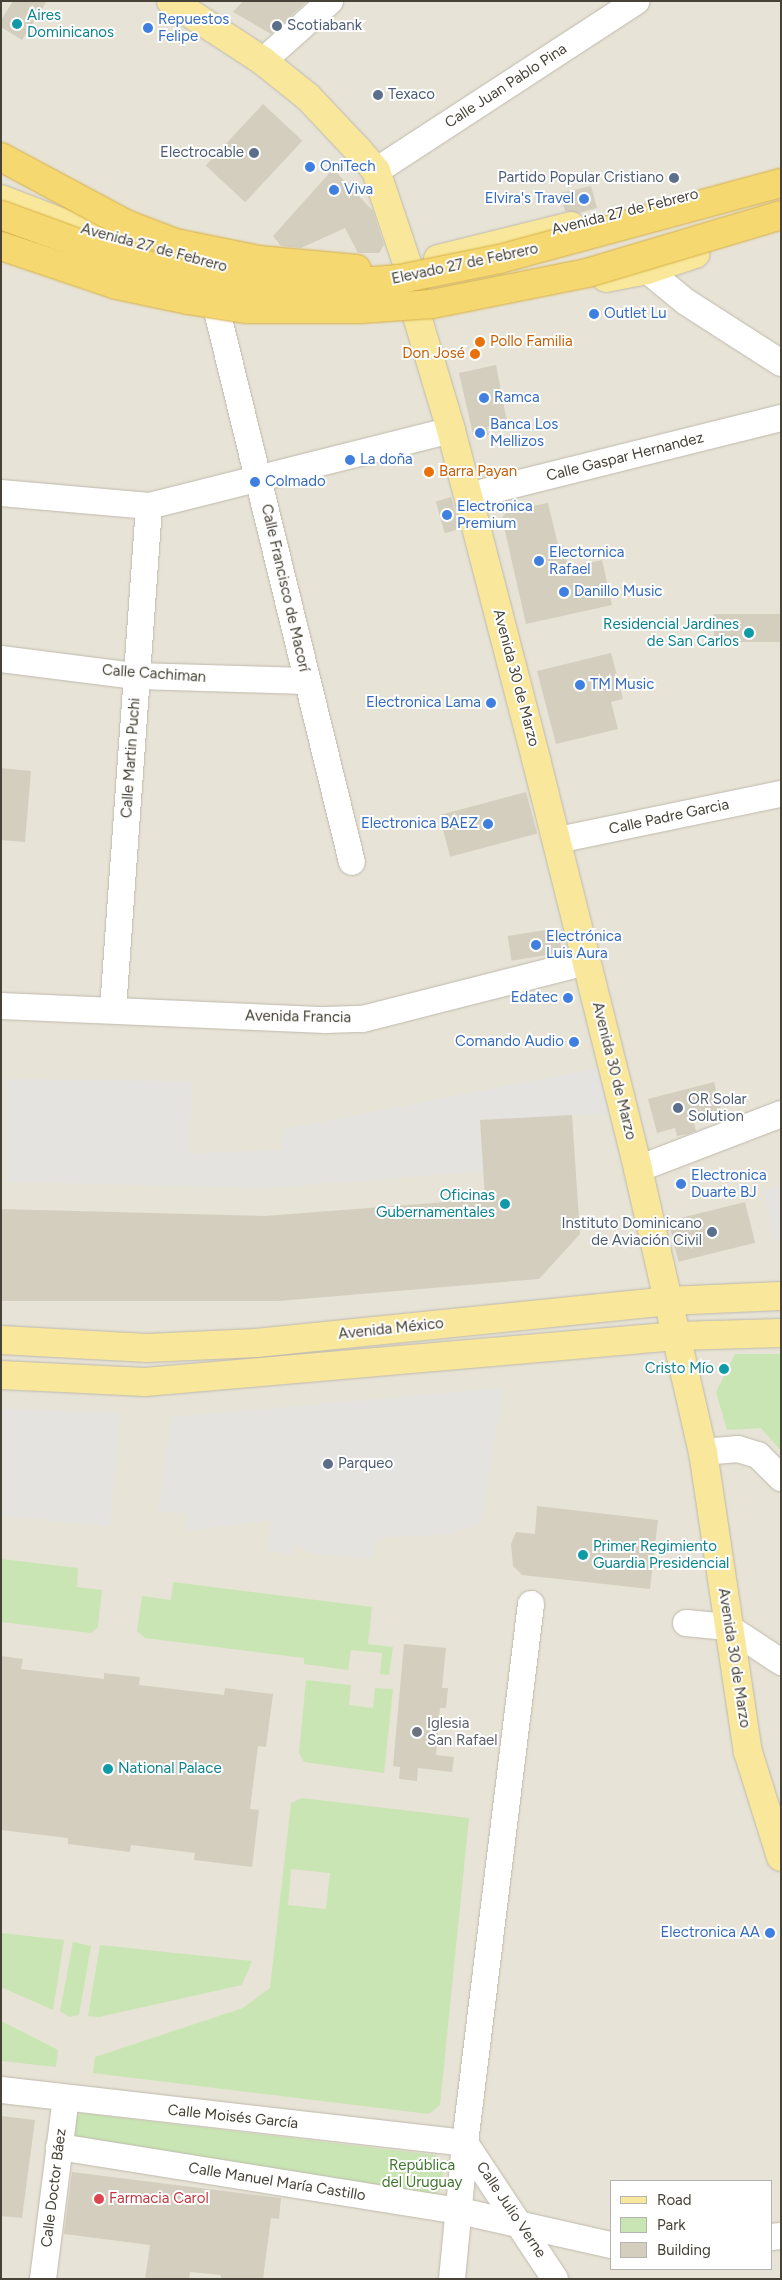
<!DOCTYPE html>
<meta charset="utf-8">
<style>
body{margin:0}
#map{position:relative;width:782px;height:2280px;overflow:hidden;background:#f3f1e8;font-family:Figtree,sans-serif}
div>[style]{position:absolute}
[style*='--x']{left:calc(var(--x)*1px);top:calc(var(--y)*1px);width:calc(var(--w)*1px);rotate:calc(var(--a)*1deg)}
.residential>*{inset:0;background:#e7e3d6}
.green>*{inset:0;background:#c9e5b3}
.parking>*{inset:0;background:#e4e3df}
.building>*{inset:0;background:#d4cebe;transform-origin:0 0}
.roads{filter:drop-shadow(0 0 1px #beb9ab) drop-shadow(0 0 1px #beb9ab)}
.minor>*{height:26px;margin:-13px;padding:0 13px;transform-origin:13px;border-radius:13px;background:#fff}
.major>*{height:28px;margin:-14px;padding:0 14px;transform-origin:14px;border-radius:14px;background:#f9e89b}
.bridges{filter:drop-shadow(0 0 1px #d5ae40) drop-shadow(0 0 1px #d5ae40)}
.highway-bridge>*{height:28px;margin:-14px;padding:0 14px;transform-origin:14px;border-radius:14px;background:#f6d870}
.dots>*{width:14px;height:14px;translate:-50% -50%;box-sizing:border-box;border:2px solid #fff;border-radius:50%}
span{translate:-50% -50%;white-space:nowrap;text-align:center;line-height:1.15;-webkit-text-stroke:4px #fff;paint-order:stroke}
.culture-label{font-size:15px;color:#0d838f}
.left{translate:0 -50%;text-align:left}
.right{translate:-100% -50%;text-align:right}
.shop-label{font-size:15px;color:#366cbe}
.service-label{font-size:15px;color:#4e5e75}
.street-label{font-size:15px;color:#464237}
.food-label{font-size:15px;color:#c56008}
.worship-label{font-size:15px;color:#5b616d}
.park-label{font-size:15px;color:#40752d}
.health-label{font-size:15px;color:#be3a42}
.frame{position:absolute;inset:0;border:2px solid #464237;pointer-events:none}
.legend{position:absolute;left:610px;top:2180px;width:162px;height:90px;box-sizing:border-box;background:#fff;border:1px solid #b5b3af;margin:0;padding:6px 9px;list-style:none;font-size:15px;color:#464237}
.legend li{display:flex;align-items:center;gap:10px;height:25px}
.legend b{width:25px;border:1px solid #b5b3af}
</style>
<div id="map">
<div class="residential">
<i style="clip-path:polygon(evenodd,1px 1px,781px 1px,781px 2279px,1px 2279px,1px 1px,611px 2181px,771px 2181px,771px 2269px,611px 2269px,611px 2181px)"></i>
</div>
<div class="green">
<i style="clip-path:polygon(735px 1354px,781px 1354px,781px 1451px,761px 1428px,727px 1430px,716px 1392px)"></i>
<i style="clip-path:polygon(1px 1559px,78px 1568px,77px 1587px,102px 1590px,98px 1627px,91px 1633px,1px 1622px)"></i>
<i style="clip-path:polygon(173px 1582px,372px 1607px,368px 1644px,393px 1647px,389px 1675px,380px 1674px,382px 1653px,351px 1650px,348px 1670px,304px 1664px,304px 1658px,145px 1638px,137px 1631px,142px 1596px,171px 1600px)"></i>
<i style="clip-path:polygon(306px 1680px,351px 1685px,349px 1705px,373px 1708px,375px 1688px,393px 1689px,384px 1773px,304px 1762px,299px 1753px)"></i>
<i style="clip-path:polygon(evenodd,302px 1798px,469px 1818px,440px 2105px,429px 2114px,93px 2073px,95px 2057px,243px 2008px,270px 1988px,291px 1803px,302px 1798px,291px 1869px,330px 1873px,326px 1909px,288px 1905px,291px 1869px)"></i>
<i style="clip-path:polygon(1px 1933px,64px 1940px,53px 2010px,1px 1987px)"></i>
<i style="clip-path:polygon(73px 1942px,91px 1946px,79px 2015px,69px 2017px,60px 2011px)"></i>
<i style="clip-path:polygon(100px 1945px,252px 1961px,242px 1985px,99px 2017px,88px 2016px)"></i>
<i style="clip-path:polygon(1px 2021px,58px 2050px,56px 2067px,1px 2061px)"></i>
<i style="clip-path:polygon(80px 2113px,435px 2155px,444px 2168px,440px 2191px,432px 2196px,71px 2139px,75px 2118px)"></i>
</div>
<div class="parking">
<i style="clip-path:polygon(604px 1067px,613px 1114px,480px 1120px,483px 1171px,270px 1188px,8px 1182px,7px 1079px,192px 1081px,190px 1153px,282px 1150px,284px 1129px)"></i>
<i style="clip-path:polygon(781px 1185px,781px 1240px,774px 1242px,764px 1190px)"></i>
<i style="clip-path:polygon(504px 1388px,480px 1524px,448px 1535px,381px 1537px,374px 1545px,373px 1559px,311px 1553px,294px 1544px,292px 1555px,269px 1550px,271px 1520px,187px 1531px,187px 1513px,158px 1511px,172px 1417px)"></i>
<i style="clip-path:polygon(1px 1409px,120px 1413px,110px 1527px,1px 1515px)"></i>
</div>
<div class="building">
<i style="clip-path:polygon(13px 1px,47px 1px,22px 40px,1px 27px,1px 20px)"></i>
<i style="clip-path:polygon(243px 1px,307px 1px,271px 34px,233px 12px)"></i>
<i style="left:263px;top:104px;width:54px;height:84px;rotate:43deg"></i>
<i style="clip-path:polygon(333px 169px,373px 211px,384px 245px,379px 253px,358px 253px,345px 228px,301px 248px,281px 246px,273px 236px)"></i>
<i style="clip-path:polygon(591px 186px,597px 208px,579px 213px,565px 211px,560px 193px)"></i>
<i style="clip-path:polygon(496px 365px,507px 422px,487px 427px,489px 435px,474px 439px,459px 373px)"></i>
<i style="left:451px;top:497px;width:33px;height:16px;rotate:74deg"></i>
<i style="clip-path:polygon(548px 503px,558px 545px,563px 544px,568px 567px,602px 560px,612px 605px,526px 624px,502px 518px,507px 511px)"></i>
<i style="left:781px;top:614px;width:28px;height:67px;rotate:90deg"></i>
<i style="clip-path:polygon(611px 653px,623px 699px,611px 702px,618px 729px,556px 744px,537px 671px)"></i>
<i style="clip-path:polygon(1px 768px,31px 771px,25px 842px,1px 840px)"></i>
<i style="left:526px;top:792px;width:43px;height:90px;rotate:75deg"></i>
<i style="left:558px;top:928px;width:25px;height:51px;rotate:81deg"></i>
<i style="clip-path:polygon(714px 1082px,722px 1113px,694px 1123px,696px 1131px,688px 1134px,677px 1136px,675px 1128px,657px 1133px,648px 1099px)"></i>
<i style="clip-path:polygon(572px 1115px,580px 1234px,539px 1279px,278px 1301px,1px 1301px,1px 1209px,265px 1216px,485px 1199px,480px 1120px)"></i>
<i style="left:745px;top:1202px;width:42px;height:79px;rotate:76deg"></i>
<i style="clip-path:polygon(537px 1506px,658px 1520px,650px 1589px,522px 1575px,513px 1566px,511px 1544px,516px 1532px,535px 1534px)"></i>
<i style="clip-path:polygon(404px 1644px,446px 1648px,442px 1688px,448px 1688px,446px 1708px,440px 1708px,436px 1755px,454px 1757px,452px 1772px,418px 1768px,417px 1781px,399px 1779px,400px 1767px,393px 1766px)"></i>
<i style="clip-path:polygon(1px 1656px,23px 1659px,21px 1669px,104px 1679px,104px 1673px,140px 1677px,139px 1685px,224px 1695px,225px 1688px,273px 1694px,266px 1747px,258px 1746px,250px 1809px,259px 1810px,252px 1867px,194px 1860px,195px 1853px,131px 1845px,130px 1852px,68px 1844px,68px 1838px,1px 1830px)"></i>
<i style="clip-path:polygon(1px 2116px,35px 2120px,22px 2218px,1px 2216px)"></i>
<i style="clip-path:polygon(72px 2172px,281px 2198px,279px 2219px,271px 2218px,263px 2279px,221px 2279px,221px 2275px,190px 2272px,189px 2279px,145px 2279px,150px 2245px,64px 2234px)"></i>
</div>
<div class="roads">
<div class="minor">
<i style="--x:263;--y:61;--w:90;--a:-41.8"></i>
<i style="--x:376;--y:171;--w:311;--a:-33.1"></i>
<i style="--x:647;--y:270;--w:50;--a:39.4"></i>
<i style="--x:686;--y:302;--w:113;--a:32.7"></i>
<i style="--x:218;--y:315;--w:563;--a:76.24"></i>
<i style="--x:1;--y:493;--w:149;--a:5"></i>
<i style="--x:149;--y:506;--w:311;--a:-14.1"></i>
<i style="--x:468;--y:496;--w:323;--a:-14"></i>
<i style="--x:1;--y:659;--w:136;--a:7.2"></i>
<i style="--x:136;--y:676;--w:171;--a:1.7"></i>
<i style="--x:558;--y:840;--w:228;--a:-11.7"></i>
<i style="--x:1;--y:1006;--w:324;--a:2.5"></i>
<i style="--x:325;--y:1020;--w:38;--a:-2"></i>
<i style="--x:363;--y:1019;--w:231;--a:-14.3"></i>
<i style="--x:113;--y:1010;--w:505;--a:-85.91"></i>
<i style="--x:638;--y:1169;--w:153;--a:-21"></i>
<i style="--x:703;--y:1452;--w:35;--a:-5"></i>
<i style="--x:738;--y:1449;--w:21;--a:17"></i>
<i style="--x:758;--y:1455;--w:33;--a:45"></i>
<i style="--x:686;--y:1623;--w:42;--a:5.4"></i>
<i style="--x:728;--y:1627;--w:64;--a:33.4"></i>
<i style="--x:1;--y:2090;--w:467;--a:6.5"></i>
<i style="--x:465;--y:2143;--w:163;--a:56.5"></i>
<i style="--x:59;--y:2147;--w:406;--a:9.1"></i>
<i style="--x:460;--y:2211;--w:155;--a:12.7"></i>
<i style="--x:771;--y:2237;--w:10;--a:-6"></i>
<i style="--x:43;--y:2279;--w:182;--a:-82.8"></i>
<i style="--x:452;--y:2279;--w:137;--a:-84.5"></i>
<i style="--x:465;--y:2143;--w:543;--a:-83.02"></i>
</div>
<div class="major">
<i style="--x:171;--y:1;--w:110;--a:33.1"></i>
<i style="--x:263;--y:61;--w:58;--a:38.7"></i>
<i style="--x:308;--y:97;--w:73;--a:46.7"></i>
<i style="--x:358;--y:150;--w:28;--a:49"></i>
<i style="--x:376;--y:171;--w:100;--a:71.4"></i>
<i style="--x:408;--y:266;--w:48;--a:80.3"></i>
<i style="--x:416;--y:313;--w:122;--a:73.3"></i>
<i style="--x:451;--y:430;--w:340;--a:75.5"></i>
<i style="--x:536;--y:759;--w:422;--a:76"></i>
<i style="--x:638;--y:1169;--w:290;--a:77.1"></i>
<i style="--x:703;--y:1452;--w:303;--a:81.5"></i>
<i style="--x:748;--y:1752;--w:110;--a:72.6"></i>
<i style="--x:1;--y:199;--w:97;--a:21"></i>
<i style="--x:92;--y:234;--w:108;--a:14.4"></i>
<i style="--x:438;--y:259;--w:137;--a:-13.9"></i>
<i style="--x:606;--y:278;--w:42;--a:-11"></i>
<i style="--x:647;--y:270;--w:51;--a:-18.4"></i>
<i style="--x:1;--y:1340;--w:146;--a:3.1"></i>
<i style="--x:147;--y:1348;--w:109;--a:-2.6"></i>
<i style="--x:256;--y:1343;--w:413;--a:-5.8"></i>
<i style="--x:667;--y:1301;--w:114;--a:-2.5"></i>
<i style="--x:1;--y:1375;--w:144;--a:2.8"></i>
<i style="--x:145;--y:1382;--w:534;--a:-4.94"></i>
<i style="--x:677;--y:1336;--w:104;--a:-1.7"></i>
</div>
</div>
<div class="bridges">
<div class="highway-bridge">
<i style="--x:1;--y:157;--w:142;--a:28.2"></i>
<i style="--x:126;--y:224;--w:53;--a:21.2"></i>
<i style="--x:175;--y:243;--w:86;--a:11.4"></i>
<i style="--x:259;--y:260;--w:98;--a:5.2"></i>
<i style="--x:1;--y:215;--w:129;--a:20"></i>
<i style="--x:122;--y:259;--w:67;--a:13.8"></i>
<i style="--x:187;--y:275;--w:63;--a:9.2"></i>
<i style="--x:249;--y:285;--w:56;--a:1"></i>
<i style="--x:305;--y:286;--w:95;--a:-4.2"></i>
<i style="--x:400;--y:279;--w:101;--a:-11.4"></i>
<i style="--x:499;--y:259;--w:292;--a:-15.1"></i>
<i style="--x:1;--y:246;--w:122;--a:18.6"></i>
<i style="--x:117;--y:285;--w:73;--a:11.9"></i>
<i style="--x:188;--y:300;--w:60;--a:8.7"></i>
<i style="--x:247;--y:309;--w:113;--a:0"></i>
<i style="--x:360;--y:309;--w:72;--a:-4"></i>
<i style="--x:432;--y:304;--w:158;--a:-11.3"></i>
<i style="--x:587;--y:273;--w:202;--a:-16.6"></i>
</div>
</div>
<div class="dots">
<i style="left:17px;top:24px;background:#0f9aa8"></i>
<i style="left:277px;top:26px;background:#5c6f8a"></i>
<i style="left:148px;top:28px;background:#3f7fe0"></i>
<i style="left:378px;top:95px;background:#5c6f8a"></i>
<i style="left:254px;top:153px;background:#5c6f8a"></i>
<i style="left:310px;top:167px;background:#3f7fe0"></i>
<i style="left:674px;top:178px;background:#5c6f8a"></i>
<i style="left:334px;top:190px;background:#3f7fe0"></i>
<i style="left:584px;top:199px;background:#3f7fe0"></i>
<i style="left:594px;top:314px;background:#3f7fe0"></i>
<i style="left:480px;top:342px;background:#e8710a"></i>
<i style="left:475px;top:354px;background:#e8710a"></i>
<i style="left:484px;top:398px;background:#3f7fe0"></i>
<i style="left:480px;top:433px;background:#3f7fe0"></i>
<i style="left:350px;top:460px;background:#3f7fe0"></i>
<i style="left:429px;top:472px;background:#e8710a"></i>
<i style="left:255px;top:482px;background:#3f7fe0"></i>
<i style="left:447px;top:515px;background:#3f7fe0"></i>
<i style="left:539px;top:561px;background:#3f7fe0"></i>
<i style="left:564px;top:592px;background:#3f7fe0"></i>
<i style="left:749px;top:633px;background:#0f9aa8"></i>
<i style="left:580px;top:685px;background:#3f7fe0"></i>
<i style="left:491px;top:703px;background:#3f7fe0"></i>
<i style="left:488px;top:824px;background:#3f7fe0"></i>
<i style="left:536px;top:945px;background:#3f7fe0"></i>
<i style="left:568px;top:998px;background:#3f7fe0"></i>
<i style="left:574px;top:1042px;background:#3f7fe0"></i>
<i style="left:678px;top:1108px;background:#5c6f8a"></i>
<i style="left:681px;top:1184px;background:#3f7fe0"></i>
<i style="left:505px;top:1204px;background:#0f9aa8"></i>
<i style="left:712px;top:1232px;background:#5c6f8a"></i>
<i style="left:724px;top:1369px;background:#0f9aa8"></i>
<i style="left:328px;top:1464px;background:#5c6f8a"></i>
<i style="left:583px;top:1555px;background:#0f9aa8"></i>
<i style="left:417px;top:1732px;background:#6b7280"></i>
<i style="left:108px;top:1769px;background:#0f9aa8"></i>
<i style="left:770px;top:1933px;background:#3f7fe0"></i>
<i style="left:99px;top:2199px;background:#e0444e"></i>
</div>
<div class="culture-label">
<span class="left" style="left:27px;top:24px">Aires<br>Dominicanos</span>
<span class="right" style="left:739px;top:633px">Residencial Jardines<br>de San Carlos</span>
<span class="right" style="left:495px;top:1204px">Oficinas<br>Gubernamentales</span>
<span class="right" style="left:714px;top:1369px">Cristo Mío</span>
<span class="left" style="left:593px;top:1555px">Primer Regimiento<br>Guardia Presidencial</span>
<span class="left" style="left:118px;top:1769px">National Palace</span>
</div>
<div class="shop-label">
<span class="left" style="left:158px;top:28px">Repuestos<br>Felipe</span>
<span class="left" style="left:320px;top:167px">OniTech</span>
<span class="left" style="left:344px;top:190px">Viva</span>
<span class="right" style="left:574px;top:199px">Elvira's Travel</span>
<span class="left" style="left:604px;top:314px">Outlet Lu</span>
<span class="left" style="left:494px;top:398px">Ramca</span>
<span class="left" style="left:490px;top:433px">Banca Los<br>Mellizos</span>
<span class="left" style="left:360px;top:460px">La doña</span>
<span class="left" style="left:265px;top:482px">Colmado</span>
<span class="left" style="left:457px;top:515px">Electronica<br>Premium</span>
<span class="left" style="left:549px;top:561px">Electornica<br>Rafael</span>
<span class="left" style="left:574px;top:592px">Danillo Music</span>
<span class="left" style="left:590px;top:685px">TM Music</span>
<span class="right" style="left:481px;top:703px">Electronica Lama</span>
<span class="right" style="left:478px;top:824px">Electronica BAEZ</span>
<span class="left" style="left:546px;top:945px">Electrónica<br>Luis Aura</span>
<span class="right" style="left:558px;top:998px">Edatec</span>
<span class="right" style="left:564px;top:1042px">Comando Audio</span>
<span class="left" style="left:691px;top:1184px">Electronica<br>Duarte BJ</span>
<span class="right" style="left:760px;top:1933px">Electronica AA</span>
</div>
<div class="service-label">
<span class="left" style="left:287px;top:26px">Scotiabank</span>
<span class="left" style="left:388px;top:95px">Texaco</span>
<span class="right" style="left:244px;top:153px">Electrocable</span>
<span class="right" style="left:664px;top:178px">Partido Popular Cristiano</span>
<span class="left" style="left:688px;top:1108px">OR Solar<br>Solution</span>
<span class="right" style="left:702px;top:1232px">Instituto Dominicano<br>de Aviación Civil</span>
<span class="left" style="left:338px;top:1464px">Parqueo</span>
</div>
<div class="street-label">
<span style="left:506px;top:86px;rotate:-33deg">Calle Juan Pablo Pina</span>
<span style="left:625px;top:212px;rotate:-14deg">Avenida 27 de Febrero</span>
<span style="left:154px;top:248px;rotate:15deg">Avenida 27 de Febrero</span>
<span style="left:465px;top:264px;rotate:-12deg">Elevado 27 de Febrero</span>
<span style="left:625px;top:457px;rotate:-14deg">Calle Gaspar Hernandez</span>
<span style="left:285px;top:588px;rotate:77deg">Calle Francisco de Macorí</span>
<span style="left:154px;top:674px;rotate:4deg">Calle Cachiman</span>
<span style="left:516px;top:678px;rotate:75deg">Avenida 30 de Marzo</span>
<span style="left:131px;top:758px;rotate:-86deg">Calle Martin Puchi</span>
<span style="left:669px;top:817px;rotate:-12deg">Calle Padre Garcia</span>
<span style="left:298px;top:1017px;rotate:1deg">Avenida Francia</span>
<span style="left:614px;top:1071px;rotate:76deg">Avenida 30 de Marzo</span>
<span style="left:391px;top:1329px;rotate:-6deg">Avenida México</span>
<span style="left:734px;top:1658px;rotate:81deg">Avenida 30 de Marzo</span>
<span style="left:233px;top:2117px;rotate:6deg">Calle Moisés García</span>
<span style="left:277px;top:2182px;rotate:9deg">Calle Manuel María Castillo</span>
<span style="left:54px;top:2188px;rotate:-83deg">Calle Doctor Báez</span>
<span style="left:511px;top:2210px;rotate:56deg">Calle Julio Verne</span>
</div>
<div class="food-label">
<span class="left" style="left:490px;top:342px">Pollo Familia</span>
<span class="right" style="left:465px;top:354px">Don José</span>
<span class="left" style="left:439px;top:472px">Barra Payan</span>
</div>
<div class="worship-label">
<span class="left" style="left:427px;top:1732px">Iglesia<br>San Rafael</span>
</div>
<div class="park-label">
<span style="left:422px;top:2174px">República<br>del Uruguay</span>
</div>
<div class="health-label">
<span class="left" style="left:109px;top:2199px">Farmacia Carol</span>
</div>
<div class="frame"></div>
<ul class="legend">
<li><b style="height:6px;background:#f9e89b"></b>Road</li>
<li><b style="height:14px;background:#c9e5b3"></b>Park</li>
<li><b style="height:14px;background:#d4cebe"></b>Building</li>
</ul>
</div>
